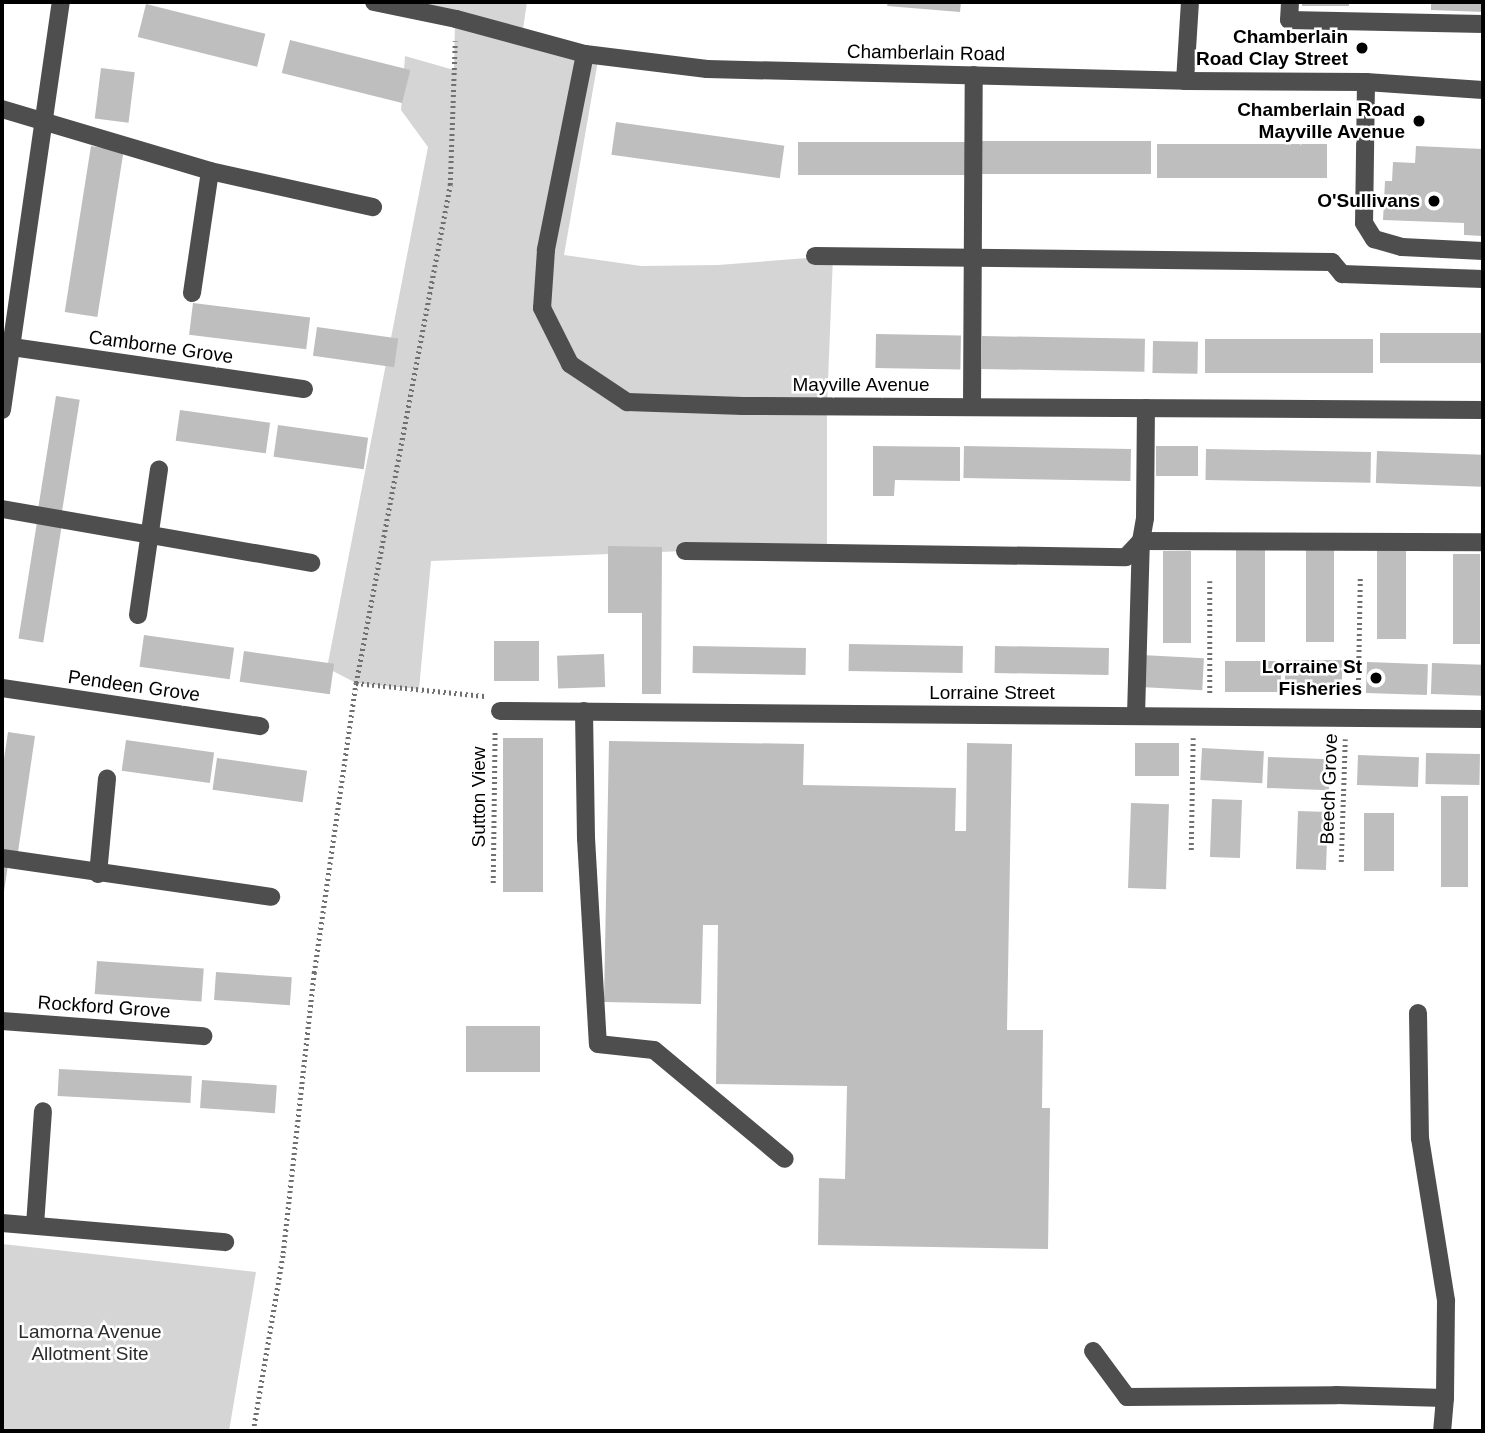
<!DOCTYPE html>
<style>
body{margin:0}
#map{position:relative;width:1485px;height:1433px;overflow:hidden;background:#fff;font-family:Arial,sans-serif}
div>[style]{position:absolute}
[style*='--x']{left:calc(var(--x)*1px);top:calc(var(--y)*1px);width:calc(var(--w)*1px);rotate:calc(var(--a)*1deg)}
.green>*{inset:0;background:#d5d5d5}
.building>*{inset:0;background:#bebebe;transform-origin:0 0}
.path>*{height:4.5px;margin-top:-2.25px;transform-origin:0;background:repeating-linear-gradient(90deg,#707070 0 2px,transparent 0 5.5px)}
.minor>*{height:18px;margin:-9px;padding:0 9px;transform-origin:9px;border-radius:9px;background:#4e4e4e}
.dots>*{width:19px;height:19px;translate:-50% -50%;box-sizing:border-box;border:4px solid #fff;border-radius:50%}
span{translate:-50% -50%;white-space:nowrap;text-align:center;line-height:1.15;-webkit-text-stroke:5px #fff;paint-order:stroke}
.poi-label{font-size:19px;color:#000;font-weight:700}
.right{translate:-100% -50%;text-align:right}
.street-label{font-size:19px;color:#000}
.park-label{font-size:19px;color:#2c2c2c}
.frame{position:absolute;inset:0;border:4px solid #000;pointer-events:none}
</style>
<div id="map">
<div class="green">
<i style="clip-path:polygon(372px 2px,527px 2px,522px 36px,599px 55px,564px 255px,641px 266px,718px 265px,833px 256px,827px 406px,827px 552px,685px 551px,431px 561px,419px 689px,356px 683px,327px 668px,428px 147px,401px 110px,405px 56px,454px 70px,455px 21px)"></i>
<i style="clip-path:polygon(2px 1244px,256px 1272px,229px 1431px,2px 1431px)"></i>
</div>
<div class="building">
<i style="clip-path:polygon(888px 2px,961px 2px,960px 12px,887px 6px)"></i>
<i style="left:1302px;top:2px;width:47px;height:4px"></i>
<i style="clip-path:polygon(1431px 2px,1483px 2px,1483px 12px,1431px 10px)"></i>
<i style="left:146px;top:4px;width:123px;height:34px;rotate:14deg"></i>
<i style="left:290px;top:40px;width:124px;height:34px;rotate:14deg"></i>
<i style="left:101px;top:68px;width:34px;height:51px;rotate:7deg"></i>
<i style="left:616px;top:122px;width:170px;height:33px;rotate:8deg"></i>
<i style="left:981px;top:141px;width:170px;height:33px"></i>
<i style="left:798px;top:142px;width:169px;height:33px"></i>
<i style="left:1157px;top:144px;width:170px;height:34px"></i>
<i style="left:91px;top:146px;width:33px;height:168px;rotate:9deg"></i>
<i style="clip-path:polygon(1416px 146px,1483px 149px,1483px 236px,1464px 235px,1464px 223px,1383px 220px,1385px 181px,1392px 181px,1393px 162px,1415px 163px)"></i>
<i style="left:193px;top:303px;width:118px;height:32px;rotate:7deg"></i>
<i style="left:317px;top:327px;width:82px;height:29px;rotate:8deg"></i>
<i style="left:1380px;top:333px;width:103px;height:30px"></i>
<i style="left:876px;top:334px;width:85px;height:34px;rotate:1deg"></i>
<i style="left:982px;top:336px;width:163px;height:33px;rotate:1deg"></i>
<i style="left:1205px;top:339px;width:168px;height:34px"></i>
<i style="left:1153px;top:341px;width:45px;height:32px;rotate:1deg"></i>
<i style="left:56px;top:396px;width:24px;height:115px;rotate:9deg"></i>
<i style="left:180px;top:410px;width:91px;height:31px;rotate:8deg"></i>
<i style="left:278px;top:425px;width:91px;height:32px;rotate:8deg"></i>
<i style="clip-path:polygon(873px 446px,960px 447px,960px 481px,895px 480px,894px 496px,873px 496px)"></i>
<i style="left:964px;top:446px;width:167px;height:32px;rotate:1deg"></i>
<i style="left:1198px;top:446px;width:30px;height:42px;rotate:90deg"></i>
<i style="left:1206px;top:449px;width:165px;height:31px;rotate:1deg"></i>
<i style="left:1377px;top:451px;width:106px;height:32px;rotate:2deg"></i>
<i style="left:37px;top:522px;width:25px;height:118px;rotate:9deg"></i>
<i style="clip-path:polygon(608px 546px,662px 547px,661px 694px,642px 694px,642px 613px,608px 613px)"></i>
<i style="left:1377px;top:547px;width:29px;height:92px"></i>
<i style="left:1236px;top:550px;width:29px;height:92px"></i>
<i style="left:1306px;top:550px;width:28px;height:92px"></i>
<i style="left:1163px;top:551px;width:28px;height:92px"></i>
<i style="left:1453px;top:554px;width:27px;height:90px"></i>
<i style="left:144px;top:635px;width:91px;height:32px;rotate:8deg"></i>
<i style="left:494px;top:641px;width:45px;height:40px"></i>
<i style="left:849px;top:644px;width:114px;height:27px;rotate:1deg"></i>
<i style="left:693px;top:646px;width:113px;height:27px;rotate:1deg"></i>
<i style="left:995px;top:646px;width:114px;height:27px;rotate:1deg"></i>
<i style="left:244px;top:651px;width:91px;height:31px;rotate:8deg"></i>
<i style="left:604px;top:654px;width:33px;height:47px;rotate:88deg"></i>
<i style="left:1142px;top:655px;width:62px;height:32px;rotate:3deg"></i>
<i style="left:1285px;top:660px;width:57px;height:32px"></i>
<i style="left:1225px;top:661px;width:56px;height:31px"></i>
<i style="left:1367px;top:662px;width:61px;height:31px;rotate:2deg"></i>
<i style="left:1432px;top:663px;width:51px;height:31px;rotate:2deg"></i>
<i style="clip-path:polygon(8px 732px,35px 736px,18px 852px,2px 849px,2px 772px)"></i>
<i style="left:503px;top:738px;width:40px;height:154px"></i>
<i style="left:126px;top:740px;width:89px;height:31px;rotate:8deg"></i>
<i style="clip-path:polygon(609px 741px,804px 744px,803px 785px,956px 788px,955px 831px,966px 831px,967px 743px,1012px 744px,1007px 1030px,1043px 1030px,1042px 1108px,1050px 1108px,1048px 1249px,818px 1245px,819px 1178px,845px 1179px,847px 1086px,716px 1084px,718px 925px,703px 925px,701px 1004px,604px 1002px)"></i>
<i style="left:1135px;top:743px;width:44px;height:33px"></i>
<i style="left:1202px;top:748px;width:62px;height:32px;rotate:3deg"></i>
<i style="left:1426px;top:753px;width:54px;height:31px;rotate:1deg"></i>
<i style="left:1358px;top:755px;width:61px;height:30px;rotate:2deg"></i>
<i style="left:1268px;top:757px;width:62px;height:31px;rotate:2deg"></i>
<i style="left:217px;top:758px;width:91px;height:32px;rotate:8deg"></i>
<i style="left:1441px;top:796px;width:27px;height:91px"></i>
<i style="left:1212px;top:799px;width:30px;height:58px;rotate:2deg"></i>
<i style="left:1131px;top:803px;width:38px;height:85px;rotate:2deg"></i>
<i style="left:1298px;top:811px;width:30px;height:58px;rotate:2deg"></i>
<i style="left:1364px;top:813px;width:30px;height:58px"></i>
<i style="clip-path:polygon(2px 864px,8px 865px,3px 898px,2px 898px)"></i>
<i style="left:97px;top:961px;width:107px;height:33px;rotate:4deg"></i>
<i style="left:216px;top:972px;width:76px;height:28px;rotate:4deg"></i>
<i style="left:466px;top:1026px;width:74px;height:46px"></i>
<i style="left:59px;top:1069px;width:133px;height:27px;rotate:3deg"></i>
<i style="left:202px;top:1080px;width:75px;height:28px;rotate:4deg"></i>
</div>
<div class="path">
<i style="--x:1210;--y:581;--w:113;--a:90"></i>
<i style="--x:356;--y:683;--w:129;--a:5.8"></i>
<i style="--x:1358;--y:696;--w:119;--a:-89"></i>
<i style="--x:1191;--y:850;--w:112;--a:-89"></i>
<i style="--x:1341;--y:862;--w:123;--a:-88.1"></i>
<i style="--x:493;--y:883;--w:153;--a:-89.3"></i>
<i style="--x:253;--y:1431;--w:181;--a:-80.4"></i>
<i style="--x:283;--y:1253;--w:282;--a:-83.7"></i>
<i style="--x:314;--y:973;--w:293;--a:-81.8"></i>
<i style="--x:356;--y:683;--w:507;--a:-79.31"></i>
<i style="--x:450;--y:185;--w:144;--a:-88"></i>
</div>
<div class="minor">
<i style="--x:374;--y:2;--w:84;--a:11.7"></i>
<i style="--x:456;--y:19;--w:134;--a:15.2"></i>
<i style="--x:585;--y:54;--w:123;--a:7"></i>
<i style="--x:707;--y:69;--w:478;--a:1.4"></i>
<i style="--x:1185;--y:81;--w:181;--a:0.3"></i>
<i style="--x:1366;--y:82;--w:117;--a:3.9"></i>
<i style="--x:1290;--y:2;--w:18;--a:93"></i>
<i style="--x:1289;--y:20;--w:194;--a:1.2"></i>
<i style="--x:585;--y:54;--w:200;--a:101.3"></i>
<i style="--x:546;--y:250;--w:58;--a:93.9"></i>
<i style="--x:542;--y:308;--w:63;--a:63.4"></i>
<i style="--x:570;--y:364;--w:69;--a:33.7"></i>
<i style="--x:627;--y:402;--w:116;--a:2"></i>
<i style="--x:743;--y:406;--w:740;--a:0.31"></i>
<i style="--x:1185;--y:81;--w:79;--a:-86.4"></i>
<i style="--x:1366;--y:82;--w:141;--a:90.8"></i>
<i style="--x:1364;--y:223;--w:19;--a:58"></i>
<i style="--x:1374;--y:239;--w:29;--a:16"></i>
<i style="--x:1402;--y:247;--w:81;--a:2.8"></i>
<i style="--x:2;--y:109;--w:217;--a:16.6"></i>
<i style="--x:210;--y:171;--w:167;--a:12.5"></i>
<i style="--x:815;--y:256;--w:517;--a:0.66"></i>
<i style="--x:1332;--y:262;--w:16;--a:50"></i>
<i style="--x:1342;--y:274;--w:141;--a:2"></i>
<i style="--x:192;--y:293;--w:123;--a:-81.6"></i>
<i style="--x:12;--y:347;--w:295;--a:8.2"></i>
<i style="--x:972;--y:407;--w:332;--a:-89.7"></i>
<i style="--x:2;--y:410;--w:412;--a:-81.8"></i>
<i style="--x:2;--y:509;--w:314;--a:9.9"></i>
<i style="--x:685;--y:551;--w:441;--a:0.8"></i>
<i style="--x:1126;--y:557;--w:22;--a:-47"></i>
<i style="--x:1141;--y:541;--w:342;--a:0.2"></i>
<i style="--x:138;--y:615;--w:147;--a:-81.8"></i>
<i style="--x:2;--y:688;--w:261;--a:8.4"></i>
<i style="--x:500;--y:711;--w:983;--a:0.47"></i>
<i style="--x:584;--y:711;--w:127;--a:89.1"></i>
<i style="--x:586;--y:838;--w:206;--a:86.7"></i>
<i style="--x:598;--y:1044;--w:56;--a:6.1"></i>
<i style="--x:654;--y:1050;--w:170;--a:39.8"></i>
<i style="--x:1136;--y:716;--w:175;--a:-88.4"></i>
<i style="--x:1141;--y:541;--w:23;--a:-80"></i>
<i style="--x:1145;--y:518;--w:110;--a:-89.5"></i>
<i style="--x:2;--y:858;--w:272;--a:8.2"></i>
<i style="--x:98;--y:874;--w:96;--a:-84.6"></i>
<i style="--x:1418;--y:1013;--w:125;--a:89.1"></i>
<i style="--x:1420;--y:1138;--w:165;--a:80.9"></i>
<i style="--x:1446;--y:1301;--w:97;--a:90.6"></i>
<i style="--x:2;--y:1021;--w:202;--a:4.3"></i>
<i style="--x:2;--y:1223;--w:224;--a:4.9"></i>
<i style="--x:35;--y:1225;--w:114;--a:-86"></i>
<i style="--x:1093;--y:1351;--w:57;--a:53.5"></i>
<i style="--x:1127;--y:1397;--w:209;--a:-0.5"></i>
<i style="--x:1336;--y:1395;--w:109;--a:1.6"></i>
<i style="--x:1445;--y:1398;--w:33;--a:95"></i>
</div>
<div class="dots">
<i style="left:1362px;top:48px;background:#000"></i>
<i style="left:1419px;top:121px;background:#000"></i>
<i style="left:1434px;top:201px;background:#000"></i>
<i style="left:1376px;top:678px;background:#000"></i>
</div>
<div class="poi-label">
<span class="right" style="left:1348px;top:48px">Chamberlain<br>Road Clay Street</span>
<span class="right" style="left:1405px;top:121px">Chamberlain Road<br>Mayville Avenue</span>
<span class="right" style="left:1420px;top:201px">O'Sullivans</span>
<span class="right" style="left:1362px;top:678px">Lorraine St<br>Fisheries</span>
</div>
<div class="street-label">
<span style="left:926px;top:53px;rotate:1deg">Chamberlain Road</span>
<span style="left:161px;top:347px;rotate:8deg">Camborne Grove</span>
<span style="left:861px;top:385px">Mayville Avenue</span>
<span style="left:134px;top:686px;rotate:8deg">Pendeen Grove</span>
<span style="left:992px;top:693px">Lorraine Street</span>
<span style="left:1329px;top:789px;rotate:-88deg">Beech Grove</span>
<span style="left:479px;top:797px;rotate:-90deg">Sutton View</span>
<span style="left:104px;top:1007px;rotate:4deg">Rockford Grove</span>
</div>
<div class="park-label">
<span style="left:90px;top:1343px">Lamorna Avenue<br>Allotment Site</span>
</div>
<div class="frame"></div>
</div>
